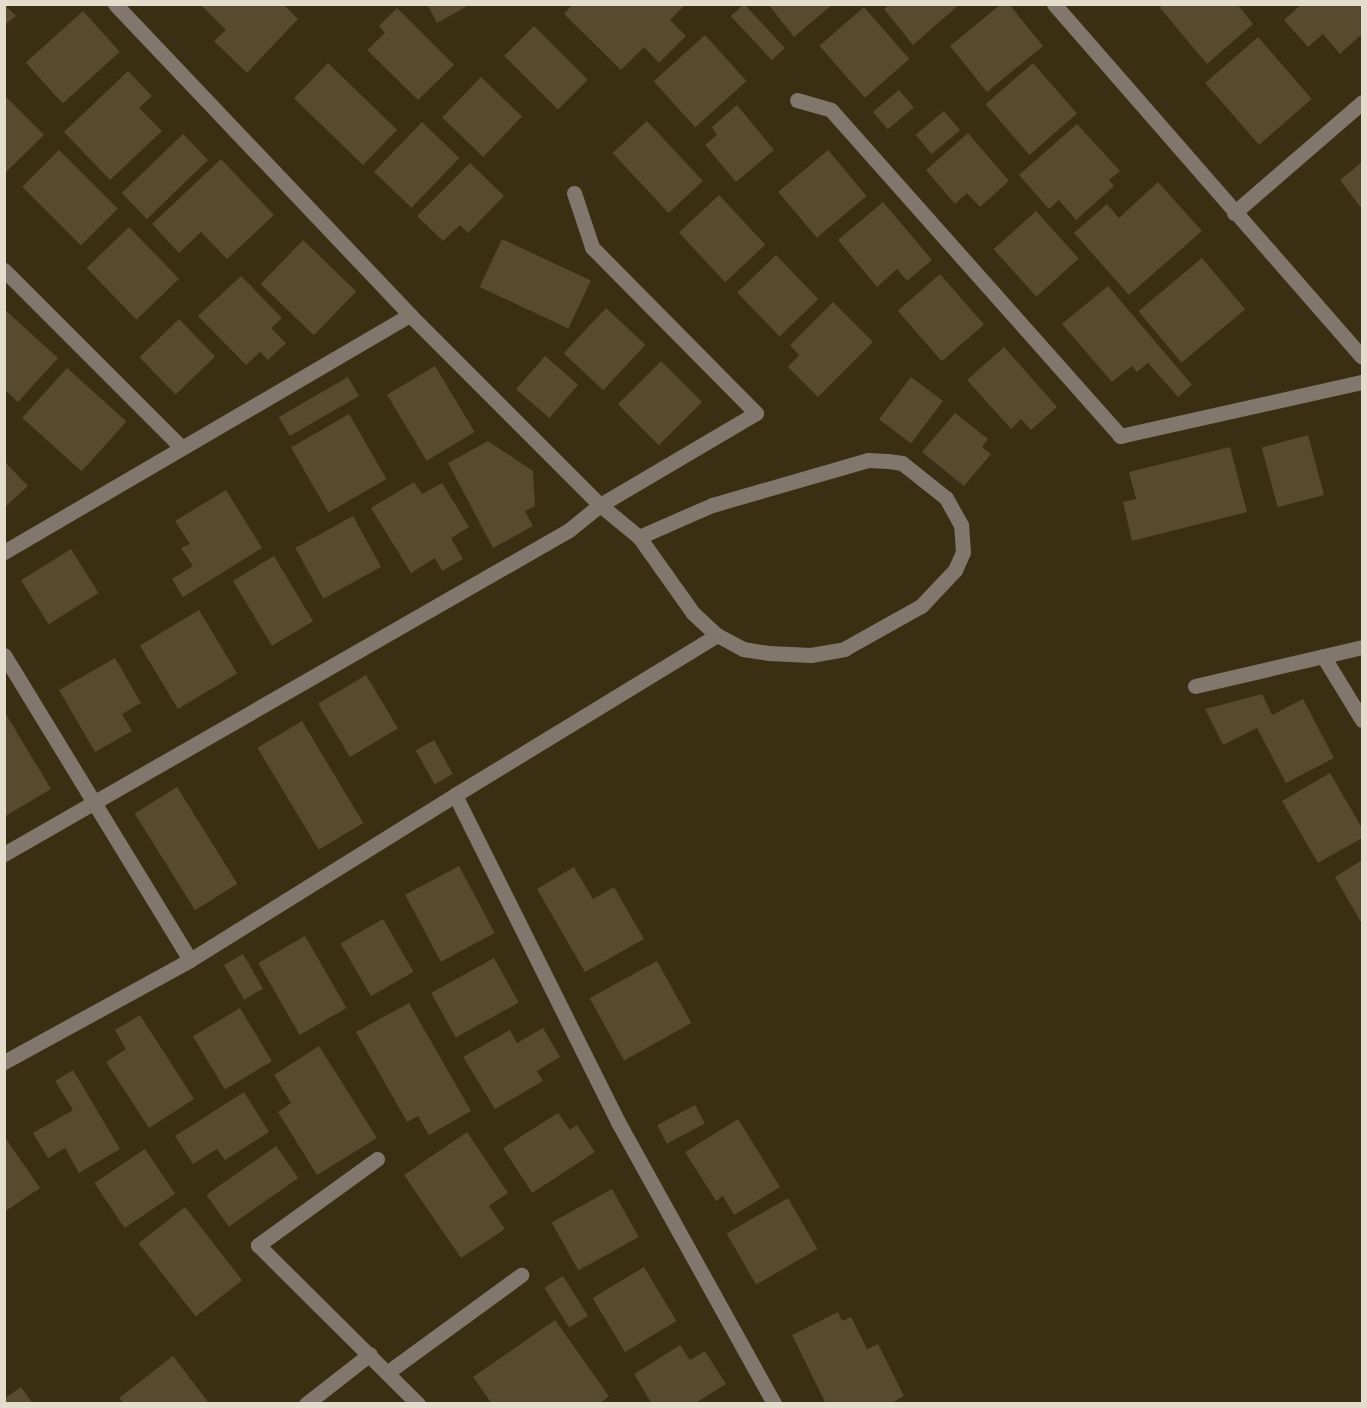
<!DOCTYPE html>
<style>
body{margin:0}
#map{position:relative;width:1367px;height:1408px;overflow:hidden;background:#3a2e13;font-family:Inter,sans-serif}
div>[style]{position:absolute}
[style*='--x']{left:calc(var(--x)*1px);top:calc(var(--y)*1px);width:calc(var(--w)*1px);rotate:calc(var(--a)*1deg)}
.building>*{inset:0;background:#574a2f;transform-origin:0 0}
.minor>*{height:15px;margin:-7.5px;padding:0 7.5px;transform-origin:7.5px;border-radius:7.5px;background:#82776d}
span{translate:-50% -50%;white-space:nowrap;text-align:center;line-height:1.15;-webkit-text-stroke:5px #3a2e13;paint-order:stroke}
.frame{position:absolute;inset:0;border:6px solid #e4dccd;pointer-events:none}
</style>
<div id="map">
<div class="building">
<i style="clip-path:polygon(4px 4px,16px 16px,4px 25px)"></i>
<i style="clip-path:polygon(200px 4px,283px 4px,298px 19px,247px 73px,214px 41px,226px 30px)"></i>
<i style="clip-path:polygon(427px 4px,471px 4px,437px 23px)"></i>
<i style="clip-path:polygon(573px 4px,686px 4px,670px 20px,686px 36px,659px 63px,644px 47px,621px 70px,564px 14px)"></i>
<i style="left:744px;top:4px;width:60px;height:18px;rotate:47deg"></i>
<i style="clip-path:polygon(768px 4px,833px 4px,794px 37px)"></i>
<i style="clip-path:polygon(890px 4px,960px 4px,913px 45px,884px 9px)"></i>
<i style="clip-path:polygon(1001px 4px,1009px 4px,1043px 46px,987px 92px,950px 46px)"></i>
<i style="clip-path:polygon(1163px 4px,1237px 4px,1253px 24px,1207px 64px,1160px 8px)"></i>
<i style="clip-path:polygon(1302px 4px,1362px 4px,1362px 34px,1340px 54px,1323px 34px,1308px 47px,1284px 20px)"></i>
<i style="left:864px;top:7px;width:69px;height:59px;rotate:49deg"></i>
<i style="clip-path:polygon(397px 8px,454px 65px,418px 100px,367px 50px,385px 33px,379px 26px)"></i>
<i style="left:83px;top:11px;width:55px;height:77px;rotate:48deg"></i>
<i style="left:534px;top:26px;width:76px;height:42px;rotate:45deg"></i>
<i style="left:705px;top:35px;width:62px;height:69px;rotate:48deg"></i>
<i style="left:1258px;top:37px;width:82px;height:70px;rotate:49deg"></i>
<i style="left:328px;top:63px;width:96px;height:49px;rotate:44deg"></i>
<i style="left:1033px;top:63px;width:67px;height:63px;rotate:49deg"></i>
<i style="clip-path:polygon(128px 71px,152px 96px,139px 108px,162px 131px,110px 180px,64px 132px)"></i>
<i style="left:481px;top:77px;width:57px;height:56px;rotate:44deg"></i>
<i style="left:899px;top:90px;width:23px;height:34px;rotate:50deg"></i>
<i style="clip-path:polygon(4px 95px,44px 135px,4px 174px)"></i>
<i style="clip-path:polygon(737px 105px,774px 150px,736px 182px,705px 145px,717px 135px,712px 127px)"></i>
<i style="left:944px;top:111px;width:25px;height:37px;rotate:50deg"></i>
<i style="left:647px;top:121px;width:82px;height:47px;rotate:47deg"></i>
<i style="left:422px;top:122px;width:52px;height:69px;rotate:44deg"></i>
<i style="clip-path:polygon(1077px 124px,1120px 171px,1109px 180px,1114px 186px,1076px 220px,1059px 200px,1049px 209px,1019px 175px)"></i>
<i style="clip-path:polygon(968px 133px,1009px 181px,980px 207px,967px 193px,955px 204px,926px 170px)"></i>
<i style="left:183px;top:134px;width:36px;height:85px;rotate:46deg"></i>
<i style="left:59px;top:150px;width:83px;height:52px;rotate:45deg"></i>
<i style="left:828px;top:150px;width:60px;height:65px;rotate:50deg"></i>
<i style="clip-path:polygon(221px 159px,274px 215px,227px 259px,201px 232px,179px 253px,152px 224px)"></i>
<i style="clip-path:polygon(1362px 162px,1362px 209px,1340px 180px)"></i>
<i style="clip-path:polygon(470px 163px,504px 196px,468px 233px,460px 225px,443px 241px,417px 216px)"></i>
<i style="clip-path:polygon(1158px 182px,1202px 231px,1129px 295px,1074px 233px,1107px 204px,1119px 218px)"></i>
<i style="left:719px;top:195px;width:68px;height:55px;rotate:47deg"></i>
<i style="clip-path:polygon(883px 202px,932px 260px,907px 281px,897px 269px,877px 287px,838px 240px)"></i>
<i style="left:1036px;top:211px;width:64px;height:57px;rotate:48deg"></i>
<i style="left:129px;top:227px;width:72px;height:59px;rotate:46deg"></i>
<i style="left:502px;top:239px;width:98px;height:53px;rotate:25deg"></i>
<i style="left:303px;top:240px;width:74px;height:61px;rotate:44deg"></i>
<i style="left:776px;top:255px;width:61px;height:54px;rotate:46deg"></i>
<i style="left:1202px;top:258px;width:67px;height:83px;rotate:50deg"></i>
<i style="left:940px;top:274px;width:67px;height:56px;rotate:49deg"></i>
<i style="clip-path:polygon(241px 276px,282px 318px,271px 328px,286px 343px,268px 360px,260px 352px,246px 365px,198px 316px)"></i>
<i style="clip-path:polygon(1108px 286px,1192px 385px,1178px 397px,1148px 363px,1137px 372px,1132px 366px,1112px 382px,1062px 324px)"></i>
<i style="clip-path:polygon(833px 302px,873px 342px,818px 397px,788px 367px,799px 355px,790px 345px)"></i>
<i style="left:606px;top:308px;width:54px;height:62px;rotate:43deg"></i>
<i style="clip-path:polygon(4px 309px,58px 358px,18px 402px,4px 389px)"></i>
<i style="left:179px;top:319px;width:52px;height:55px;rotate:46deg"></i>
<i style="clip-path:polygon(1004px 347px,1057px 407px,1031px 430px,1021px 419px,1011px 429px,967px 380px)"></i>
<i style="left:545px;top:356px;width:44px;height:44px;rotate:41deg"></i>
<i style="left:661px;top:361px;width:58px;height:61px;rotate:45deg"></i>
<i style="left:435px;top:366px;width:77px;height:56px;rotate:59deg"></i>
<i style="left:67px;top:368px;width:80px;height:67px;rotate:42deg"></i>
<i style="left:348px;top:377px;width:22px;height:80px;rotate:60deg"></i>
<i style="left:911px;top:377px;width:40px;height:53px;rotate:37deg"></i>
<i style="clip-path:polygon(955px 413px,988px 439px,982px 447px,991px 454px,964px 486px,922px 452px)"></i>
<i style="left:349px;top:414px;width:75px;height:67px;rotate:60deg"></i>
<i style="left:1308px;top:435px;width:62px;height:48px;rotate:75deg"></i>
<i style="clip-path:polygon(488px 441px,533px 471px,535px 506px,525px 511px,533px 526px,493px 548px,448px 463px)"></i>
<i style="clip-path:polygon(1230px 447px,1247px 512px,1132px 541px,1123px 502px,1136px 499px,1129px 472px)"></i>
<i style="clip-path:polygon(4px 461px,28px 486px,4px 508px)"></i>
<i style="clip-path:polygon(414px 482px,422px 494px,442px 483px,469px 527px,451px 538px,463px 559px,442px 571px,435px 558px,411px 573px,371px 508px)"></i>
<i style="clip-path:polygon(226px 490px,262px 548px,183px 597px,172px 579px,193px 566px,181px 548px,190px 544px,175px 521px)"></i>
<i style="left:353px;top:516px;width:58px;height:66px;rotate:61deg"></i>
<i style="left:71px;top:549px;width:52px;height:59px;rotate:58deg"></i>
<i style="left:274px;top:556px;width:76px;height:48px;rotate:59deg"></i>
<i style="left:199px;top:610px;width:74px;height:69px;rotate:59deg"></i>
<i style="clip-path:polygon(115px 658px,141px 703px,122px 714px,132px 731px,95px 752px,59px 690px)"></i>
<i style="left:366px;top:675px;width:62px;height:56px;rotate:59deg"></i>
<i style="clip-path:polygon(1262px 694px,1272px 715px,1303px 699px,1334px 758px,1286px 783px,1257px 728px,1223px 745px,1205px 709px)"></i>
<i style="clip-path:polygon(4px 711px,51px 789px,4px 817px)"></i>
<i style="left:302px;top:721px;width:119px;height:52px;rotate:59deg"></i>
<i style="left:434px;top:740px;width:39px;height:21px;rotate:61deg"></i>
<i style="clip-path:polygon(1330px 773px,1362px 828px,1362px 838px,1318px 863px,1282px 801px)"></i>
<i style="left:177px;top:787px;width:114px;height:50px;rotate:58deg"></i>
<i style="clip-path:polygon(1362px 860px,1362px 924px,1335px 877px)"></i>
<i style="left:459px;top:866px;width:76px;height:61px;rotate:62deg"></i>
<i style="clip-path:polygon(574px 867px,593px 899px,614px 887px,644px 939px,585px 972px,537px 889px)"></i>
<i style="left:383px;top:919px;width:61px;height:49px;rotate:60deg"></i>
<i style="left:305px;top:936px;width:83px;height:54px;rotate:60deg"></i>
<i style="left:243px;top:954px;width:40px;height:22px;rotate:60deg"></i>
<i style="left:494px;top:958px;width:51px;height:72px;rotate:61deg"></i>
<i style="left:657px;top:961px;width:71px;height:77px;rotate:61deg"></i>
<i style="clip-path:polygon(409px 1003px,471px 1111px,429px 1135px,418px 1116px,407px 1122px,356px 1032px)"></i>
<i style="left:240px;top:1008px;width:62px;height:55px;rotate:59deg"></i>
<i style="clip-path:polygon(140px 1015px,194px 1099px,149px 1128px,106px 1062px,126px 1049px,115px 1030px)"></i>
<i style="clip-path:polygon(543px 1028px,560px 1057px,537px 1071px,543px 1081px,495px 1109px,463px 1057px,510px 1030px,517px 1043px)"></i>
<i style="clip-path:polygon(319px 1046px,377px 1138px,317px 1175px,278px 1112px,291px 1103px,274px 1075px)"></i>
<i style="clip-path:polygon(73px 1070px,120px 1149px,79px 1173px,65px 1148px,48px 1158px,33px 1133px,73px 1110px,55px 1081px)"></i>
<i style="clip-path:polygon(244px 1092px,269px 1132px,225px 1160px,217px 1149px,193px 1164px,175px 1136px)"></i>
<i style="left:695px;top:1105px;width:21px;height:43px;rotate:62deg"></i>
<i style="clip-path:polygon(558px 1113px,570px 1130px,577px 1125px,595px 1152px,532px 1193px,503px 1148px)"></i>
<i style="clip-path:polygon(738px 1119px,780px 1187px,734px 1215px,723px 1196px,716px 1201px,685px 1152px)"></i>
<i style="clip-path:polygon(467px 1132px,508px 1193px,489px 1206px,505px 1229px,461px 1258px,404px 1175px)"></i>
<i style="clip-path:polygon(4px 1136px,40px 1188px,4px 1212px)"></i>
<i style="left:276px;top:1146px;width:39px;height:85px;rotate:55deg"></i>
<i style="left:145px;top:1149px;width:54px;height:61px;rotate:56deg"></i>
<i style="left:612px;top:1189px;width:55px;height:69px;rotate:61deg"></i>
<i style="left:788px;top:1198px;width:59px;height:71px;rotate:60deg"></i>
<i style="left:185px;top:1207px;width:93px;height:59px;rotate:52deg"></i>
<i style="left:644px;top:1267px;width:63px;height:60px;rotate:59deg"></i>
<i style="left:563px;top:1276px;width:47px;height:22px;rotate:58deg"></i>
<i style="clip-path:polygon(838px 1312px,842px 1321px,851px 1317px,867px 1349px,878px 1344px,904px 1396px,890px 1404px,826px 1404px,792px 1335px)"></i>
<i style="clip-path:polygon(555px 1320px,609px 1396px,599px 1404px,492px 1404px,473px 1377px)"></i>
<i style="clip-path:polygon(680px 1345px,690px 1360px,705px 1351px,726px 1384px,694px 1404px,652px 1404px,634px 1374px)"></i>
<i style="clip-path:polygon(173px 1356px,208px 1402px,124px 1404px,119px 1398px)"></i>
<i style="clip-path:polygon(21px 1387px,33px 1404px,4px 1404px,4px 1399px)"></i>
</div>
<div class="minor">
<i style="--x:115;--y:4;--w:429;--a:46.5"></i>
<i style="--x:410;--y:315;--w:269;--a:45"></i>
<i style="--x:600;--y:505;--w:181;--a:-30.5"></i>
<i style="--x:756;--y:413;--w:233;--a:-134.7"></i>
<i style="--x:592;--y:247;--w:57;--a:-108.4"></i>
<i style="--x:1054;--y:4;--w:468;--a:48.9"></i>
<i style="--x:797;--y:100;--w:35;--a:16"></i>
<i style="--x:831;--y:110;--w:436;--a:48.4"></i>
<i style="--x:1120;--y:436;--w:248;--a:-12.6"></i>
<i style="--x:1234;--y:213;--w:169;--a:-40.9"></i>
<i style="--x:4;--y:270;--w:250;--a:45"></i>
<i style="--x:4;--y:552;--w:470;--a:-30.3"></i>
<i style="--x:4;--y:655;--w:357;--a:58.6"></i>
<i style="--x:1323;--y:656;--w:75;--a:58.6"></i>
<i style="--x:1195;--y:686;--w:171;--a:-13.1"></i>
<i style="--x:455;--y:795;--w:307;--a:-31.4"></i>
<i style="--x:4;--y:854;--w:651;--a:-29.83"></i>
<i style="--x:569;--y:530;--w:40;--a:-39"></i>
<i style="--x:600;--y:505;--w:50;--a:39.4"></i>
<i style="--x:639;--y:537;--w:93;--a:54.6"></i>
<i style="--x:693;--y:613;--w:33;--a:43"></i>
<i style="--x:717;--y:635;--w:30;--a:28"></i>
<i style="--x:743;--y:649;--w:25;--a:9"></i>
<i style="--x:768;--y:653;--w:43;--a:2.7"></i>
<i style="--x:811;--y:655;--w:34;--a:-10"></i>
<i style="--x:844;--y:649;--w:88;--a:-29.2"></i>
<i style="--x:921;--y:606;--w:50;--a:-46.6"></i>
<i style="--x:955;--y:570;--w:20;--a:-66"></i>
<i style="--x:963;--y:552;--w:27;--a:-94"></i>
<i style="--x:961;--y:525;--w:31;--a:-119"></i>
<i style="--x:946;--y:498;--w:56;--a:-141.5"></i>
<i style="--x:902;--y:463;--w:15;--a:-172"></i>
<i style="--x:887;--y:461;--w:19;--a:-177"></i>
<i style="--x:868;--y:460;--w:162;--a:163.9"></i>
<i style="--x:712;--y:505;--w:80;--a:156.3"></i>
<i style="--x:4;--y:1062;--w:212;--a:-28.7"></i>
<i style="--x:190;--y:960;--w:312;--a:-31.9"></i>
<i style="--x:455;--y:795;--w:365;--a:63.5"></i>
<i style="--x:618;--y:1122;--w:322;--a:61"></i>
<i style="--x:377;--y:1159;--w:147;--a:144.1"></i>
<i style="--x:258;--y:1245;--w:226;--a:44.8"></i>
<i style="--x:388;--y:1372;--w:165;--a:-36.1"></i>
<i style="--x:306;--y:1404;--w:81;--a:-38"></i>
</div>
<div class="frame"></div>
</div>
